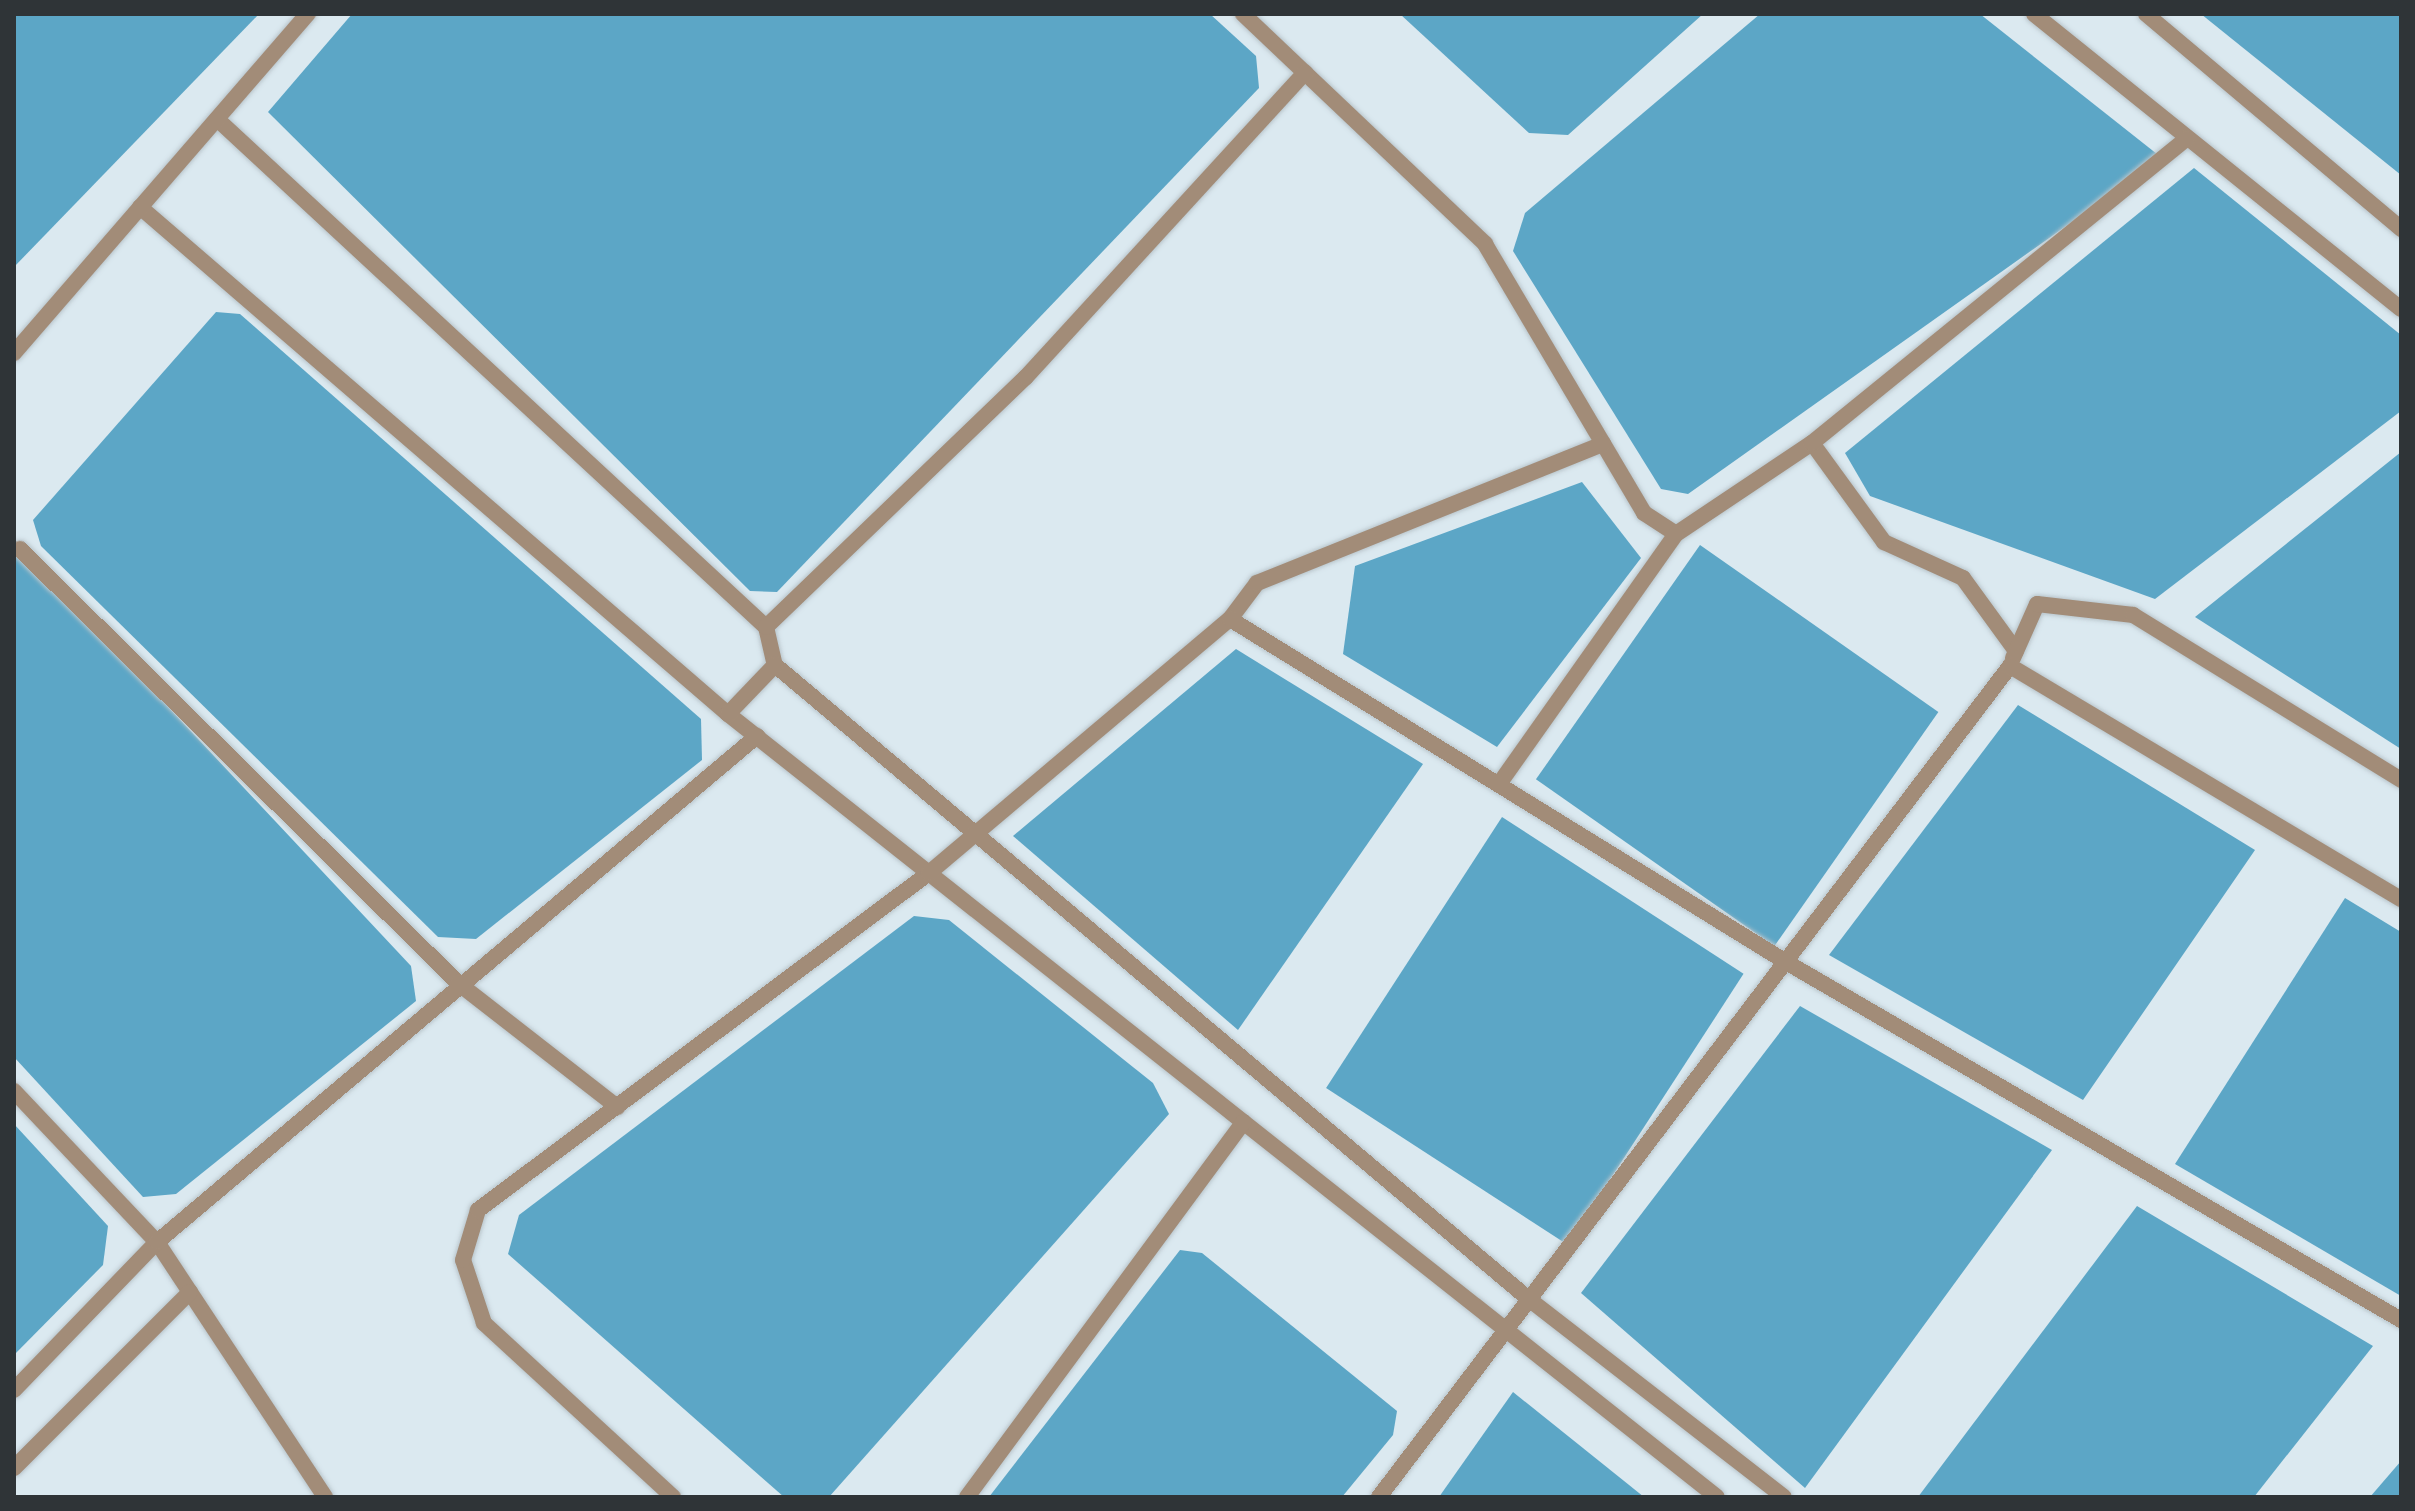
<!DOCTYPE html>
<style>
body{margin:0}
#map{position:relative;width:2415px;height:1511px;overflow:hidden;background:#dbe9f0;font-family:"Libre Baskerville",serif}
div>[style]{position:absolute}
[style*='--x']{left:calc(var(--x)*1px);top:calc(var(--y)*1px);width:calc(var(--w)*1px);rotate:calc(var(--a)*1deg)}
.water>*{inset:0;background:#5ca6c6;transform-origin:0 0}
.roads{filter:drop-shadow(0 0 2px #b9c5cb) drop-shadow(0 0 2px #b9c5cb)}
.service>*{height:16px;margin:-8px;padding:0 8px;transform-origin:8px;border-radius:8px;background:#a28c78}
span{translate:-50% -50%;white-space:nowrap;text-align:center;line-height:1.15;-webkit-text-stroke:6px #fff;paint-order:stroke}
.frame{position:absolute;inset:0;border:16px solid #2f3437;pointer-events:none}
</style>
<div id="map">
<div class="water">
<i style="clip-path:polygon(14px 14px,259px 14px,14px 267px)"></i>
<i style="clip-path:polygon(352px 14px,1210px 14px,1256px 56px,1259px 88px,777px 592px,750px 591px,268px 112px)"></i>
<i style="clip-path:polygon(1400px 14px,1703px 14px,1568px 135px,1529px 133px)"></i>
<i style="clip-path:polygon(1760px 14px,1980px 14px,2162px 158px,1688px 494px,1661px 489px,1513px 251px,1525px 213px)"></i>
<i style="clip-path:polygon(2201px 14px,2401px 14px,2401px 175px)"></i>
<i style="clip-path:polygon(2194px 168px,2401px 335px,2401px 411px,2155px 599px,1870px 496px,1845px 453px)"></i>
<i style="clip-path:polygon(216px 312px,240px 314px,701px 719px,702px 760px,476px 939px,438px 937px,41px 546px,33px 520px)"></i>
<i style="clip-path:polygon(2401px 452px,2401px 749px,2195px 617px)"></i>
<i style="clip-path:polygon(1582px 482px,1641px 558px,1497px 747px,1343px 654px,1355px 566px)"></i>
<i style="left:1700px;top:545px;width:291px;height:286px;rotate:35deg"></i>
<i style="clip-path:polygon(20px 549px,411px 966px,416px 1001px,176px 1194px,143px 1197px,14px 1057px,14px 553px)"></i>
<i style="clip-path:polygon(1236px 649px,1423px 764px,1238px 1030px,1013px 836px)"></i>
<i style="clip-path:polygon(2018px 705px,2255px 850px,2083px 1100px,1829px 955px)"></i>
<i style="left:1502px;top:817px;width:288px;height:323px;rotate:33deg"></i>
<i style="clip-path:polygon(2345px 898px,2401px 932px,2401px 1296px,2175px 1164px)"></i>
<i style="clip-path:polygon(914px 916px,949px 920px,1153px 1083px,1169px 1114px,829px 1497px,784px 1497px,508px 1254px,519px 1215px)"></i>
<i style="clip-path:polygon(1800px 1006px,2052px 1150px,1805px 1488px,1581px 1293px)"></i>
<i style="clip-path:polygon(14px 1124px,108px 1226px,103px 1265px,14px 1355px)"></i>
<i style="clip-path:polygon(2137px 1206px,2373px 1346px,2254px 1497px,1918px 1497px)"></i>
<i style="clip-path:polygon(1180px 1250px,1202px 1253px,1397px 1411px,1393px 1435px,1342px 1497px,989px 1497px)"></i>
<i style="clip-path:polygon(1513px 1392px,1644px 1497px,1439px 1497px)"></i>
<i style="clip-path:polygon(2401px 1461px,2401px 1497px,2370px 1497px)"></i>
</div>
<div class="roads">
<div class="service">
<i style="--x:1243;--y:14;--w:334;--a:43.5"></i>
<i style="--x:1485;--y:244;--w:312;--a:59.4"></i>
<i style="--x:1644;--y:513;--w:38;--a:33"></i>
<i style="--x:1676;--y:534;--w:164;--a:-33.8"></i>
<i style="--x:2034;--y:14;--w:471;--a:38.8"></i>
<i style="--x:2146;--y:14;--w:334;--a:40.1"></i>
<i style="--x:217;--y:119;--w:748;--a:42.78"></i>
<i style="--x:766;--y:627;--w:39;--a:77"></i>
<i style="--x:775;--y:665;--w:987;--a:40.07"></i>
<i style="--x:1530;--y:1300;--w:321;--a:37.8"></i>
<i style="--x:140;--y:207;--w:776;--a:40.77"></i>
<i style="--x:728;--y:714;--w:1261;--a:38.37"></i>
<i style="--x:14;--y:353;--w:449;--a:-49.1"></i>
<i style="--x:20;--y:549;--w:617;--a:44.74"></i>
<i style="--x:458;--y:983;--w:202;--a:37.9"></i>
<i style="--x:1230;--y:619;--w:45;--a:-53.1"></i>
<i style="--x:1257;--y:583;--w:373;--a:-21.9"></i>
<i style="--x:766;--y:627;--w:361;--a:-43.9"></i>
<i style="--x:1026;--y:377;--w:413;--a:-47.5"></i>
<i style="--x:2016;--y:651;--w:90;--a:-126"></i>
<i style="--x:1963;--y:578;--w:87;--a:-155.5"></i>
<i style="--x:1884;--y:542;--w:122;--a:-126"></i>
<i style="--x:1812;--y:443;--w:483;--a:-39.1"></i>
<i style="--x:2013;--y:658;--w:59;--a:-66"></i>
<i style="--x:2037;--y:604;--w:97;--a:6.5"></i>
<i style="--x:2133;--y:615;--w:315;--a:31.6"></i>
<i style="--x:728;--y:714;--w:68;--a:-46.2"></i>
<i style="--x:1499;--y:784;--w:306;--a:-54.7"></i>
<i style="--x:14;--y:1091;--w:208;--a:46.6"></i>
<i style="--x:157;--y:1242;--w:305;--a:56.6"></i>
<i style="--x:14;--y:1390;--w:206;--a:-46"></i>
<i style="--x:157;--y:1242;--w:785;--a:-40.14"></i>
<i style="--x:14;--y:1468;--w:249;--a:-45"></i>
<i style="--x:673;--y:1497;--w:257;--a:-137.4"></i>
<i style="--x:484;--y:1323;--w:66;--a:-108.4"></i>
<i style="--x:463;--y:1260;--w:52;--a:-73.3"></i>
<i style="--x:478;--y:1210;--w:563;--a:-36.77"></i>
<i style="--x:929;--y:873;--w:394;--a:-40.2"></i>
<i style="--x:1230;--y:619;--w:653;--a:31.67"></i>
<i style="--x:1786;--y:962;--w:712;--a:30.2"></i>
<i style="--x:967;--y:1497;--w:466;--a:-53.6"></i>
<i style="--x:1379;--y:1497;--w:1043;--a:-52.79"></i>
<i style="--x:2010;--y:666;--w:455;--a:30.8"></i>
</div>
</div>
<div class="frame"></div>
</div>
